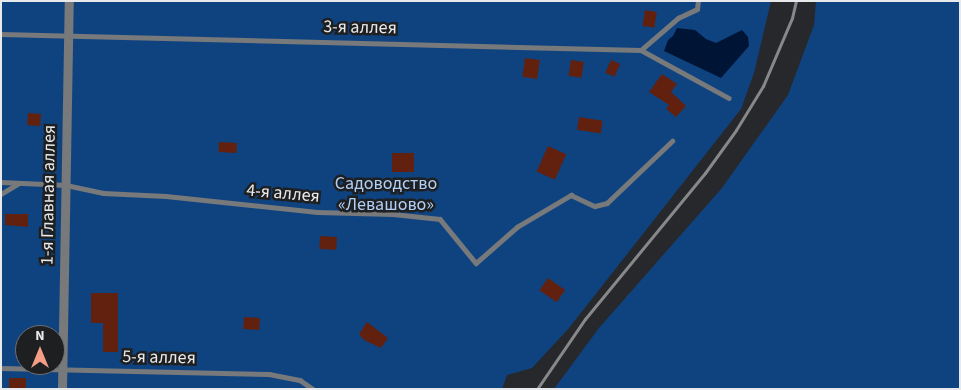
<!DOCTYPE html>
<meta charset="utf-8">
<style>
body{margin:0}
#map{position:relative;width:961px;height:390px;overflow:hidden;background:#27282b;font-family:"Source Sans 3",sans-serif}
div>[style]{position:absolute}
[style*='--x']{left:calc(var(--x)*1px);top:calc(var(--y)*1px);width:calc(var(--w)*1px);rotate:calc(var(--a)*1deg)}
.green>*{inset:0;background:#0f4380}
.water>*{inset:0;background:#001436}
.building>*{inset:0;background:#62200f;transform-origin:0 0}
.service>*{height:4.5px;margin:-2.25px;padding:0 2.25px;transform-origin:2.25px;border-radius:2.25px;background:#77797b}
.minor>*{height:9px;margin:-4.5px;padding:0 4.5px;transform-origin:4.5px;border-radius:4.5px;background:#77797b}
.rail>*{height:3px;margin:-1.5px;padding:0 1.5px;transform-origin:1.5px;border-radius:1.5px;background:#87888a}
span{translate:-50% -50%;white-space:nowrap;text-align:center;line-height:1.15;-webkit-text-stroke:5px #1d1f21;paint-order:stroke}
.street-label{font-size:18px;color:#e8e9ea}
.park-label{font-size:18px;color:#b2cff6}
.frame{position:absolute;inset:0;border:2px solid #e8e9ea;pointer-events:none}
.north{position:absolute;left:15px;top:325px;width:50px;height:50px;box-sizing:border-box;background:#1d1f21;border:1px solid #6e7071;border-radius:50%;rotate:0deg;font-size:14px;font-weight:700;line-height:20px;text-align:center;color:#e8e9ea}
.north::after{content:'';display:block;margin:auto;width:18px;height:22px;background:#f49e88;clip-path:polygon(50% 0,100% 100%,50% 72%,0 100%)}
</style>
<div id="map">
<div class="green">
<i style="clip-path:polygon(evenodd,1px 1px,771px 1px,754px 73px,741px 109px,569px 328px,532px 368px,507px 375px,502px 389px,1px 389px,1px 1px,25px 335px,55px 335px,55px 365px,25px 365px,25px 335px)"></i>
<i style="clip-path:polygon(816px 1px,960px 1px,960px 389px,554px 389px,599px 328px,722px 188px,788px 95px,814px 25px)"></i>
</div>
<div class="water">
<i style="clip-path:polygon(677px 28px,695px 30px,706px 39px,716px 43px,742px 30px,748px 37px,749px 46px,721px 78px,664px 51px,668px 40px,673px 36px)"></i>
</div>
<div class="building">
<i style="left:645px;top:10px;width:12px;height:16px;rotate:9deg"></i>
<i style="left:525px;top:58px;width:15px;height:19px;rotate:8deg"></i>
<i style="left:571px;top:60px;width:13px;height:16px;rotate:9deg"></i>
<i style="left:611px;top:60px;width:10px;height:14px;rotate:24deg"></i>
<i style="clip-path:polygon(662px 74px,677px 84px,671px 92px,686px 106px,676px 117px,666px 109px,669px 105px,649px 92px)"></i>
<i style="left:28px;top:113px;width:13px;height:12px;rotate:4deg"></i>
<i style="left:579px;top:117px;width:24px;height:13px;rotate:9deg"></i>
<i style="left:219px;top:142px;width:18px;height:10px;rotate:3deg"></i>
<i style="left:548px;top:146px;width:20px;height:28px;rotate:24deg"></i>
<i style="left:392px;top:153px;width:22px;height:19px"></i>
<i style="clip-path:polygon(5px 214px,28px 214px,28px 227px,5px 225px)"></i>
<i style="left:320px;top:236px;width:17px;height:13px;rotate:3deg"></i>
<i style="left:548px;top:278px;width:21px;height:15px;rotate:35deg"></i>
<i style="clip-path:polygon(91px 293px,118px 293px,118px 352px,103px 352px,103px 323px,91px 323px)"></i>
<i style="left:244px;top:317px;width:16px;height:12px;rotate:4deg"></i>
<i style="clip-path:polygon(367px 322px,388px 338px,381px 348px,364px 340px,359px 334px)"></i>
<i style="left:9px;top:378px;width:17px;height:11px"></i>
</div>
<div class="service">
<i style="--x:1;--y:34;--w:640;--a:1.43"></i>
<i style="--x:641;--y:50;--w:49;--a:-40.9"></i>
<i style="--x:678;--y:18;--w:21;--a:-25"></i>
<i style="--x:697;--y:9;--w:8;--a:-83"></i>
<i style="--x:641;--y:50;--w:100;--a:28.6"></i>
<i style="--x:1;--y:182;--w:65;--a:2.6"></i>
<i style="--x:66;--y:185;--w:38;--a:12"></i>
<i style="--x:103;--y:193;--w:63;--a:2.7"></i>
<i style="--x:166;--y:196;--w:152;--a:6"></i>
<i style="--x:317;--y:212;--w:76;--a:1.5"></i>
<i style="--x:393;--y:214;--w:47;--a:6.1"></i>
<i style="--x:440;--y:219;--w:57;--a:50.7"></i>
<i style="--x:476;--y:263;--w:55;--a:-41.3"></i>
<i style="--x:517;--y:227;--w:63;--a:-30.7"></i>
<i style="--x:571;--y:195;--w:26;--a:25"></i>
<i style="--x:595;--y:206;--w:12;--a:-14"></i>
<i style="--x:607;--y:203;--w:90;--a:-43.6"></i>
<i style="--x:1;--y:194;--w:21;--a:-31"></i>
<i style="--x:1;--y:368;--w:268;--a:1.3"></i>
<i style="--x:269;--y:374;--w:32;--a:11"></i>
<i style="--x:300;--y:380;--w:16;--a:35"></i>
</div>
<div class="minor">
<i style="--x:62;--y:389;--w:388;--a:-89"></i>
</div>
<div class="rail">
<i style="--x:537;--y:389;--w:85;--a:-55.6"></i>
<i style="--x:585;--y:319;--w:189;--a:-50.6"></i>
<i style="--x:705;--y:173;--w:53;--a:-54.2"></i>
<i style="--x:736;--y:130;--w:52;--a:-58.5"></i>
<i style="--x:763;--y:86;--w:74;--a:-66.9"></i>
<i style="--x:792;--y:18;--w:17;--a:-77"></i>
</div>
<div class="street-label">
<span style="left:360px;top:28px;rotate:1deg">3-я аллея</span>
<span style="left:283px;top:194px;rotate:5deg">4-я аллея</span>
<span style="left:49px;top:195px;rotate:-89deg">1-я Главная аллея</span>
<span style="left:159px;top:358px;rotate:1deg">5-я аллея</span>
</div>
<div class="park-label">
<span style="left:386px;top:195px">Садоводство<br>«Левашово»</span>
</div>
<div class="frame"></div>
<div class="north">N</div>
</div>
